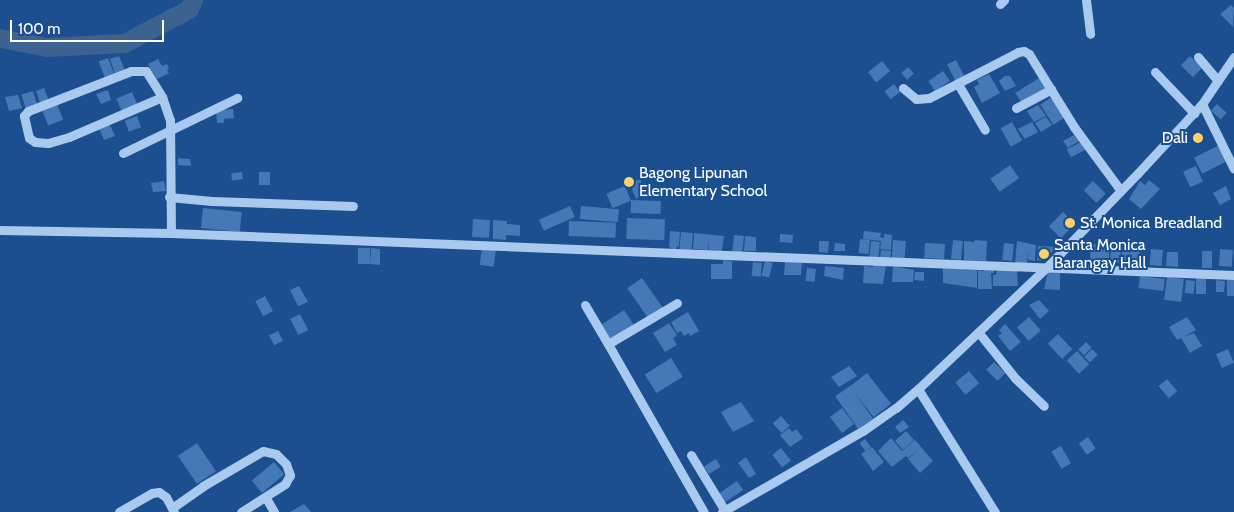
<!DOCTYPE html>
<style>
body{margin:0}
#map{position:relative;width:1234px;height:512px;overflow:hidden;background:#1b4f8f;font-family:Cabin,sans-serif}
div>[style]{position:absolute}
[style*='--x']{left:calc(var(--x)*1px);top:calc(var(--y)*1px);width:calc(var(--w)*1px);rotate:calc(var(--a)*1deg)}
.river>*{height:19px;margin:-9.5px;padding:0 9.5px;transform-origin:9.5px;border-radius:9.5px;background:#3c6290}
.building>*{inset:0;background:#4478b7;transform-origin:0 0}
.minor>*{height:9px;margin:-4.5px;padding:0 4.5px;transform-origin:4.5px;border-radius:4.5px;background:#a9c9ee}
.dots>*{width:14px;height:14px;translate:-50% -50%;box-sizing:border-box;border:2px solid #1b4f8f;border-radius:50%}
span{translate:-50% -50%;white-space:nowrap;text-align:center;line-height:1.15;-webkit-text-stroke:4px #1b4f8f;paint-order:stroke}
.poi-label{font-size:16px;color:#fff}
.right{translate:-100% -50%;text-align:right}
.left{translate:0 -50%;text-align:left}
.scale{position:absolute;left:10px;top:20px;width:154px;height:22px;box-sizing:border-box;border:2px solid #fff;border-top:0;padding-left:6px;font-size:15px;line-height:18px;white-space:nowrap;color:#fff;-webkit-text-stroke:4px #1b4f8f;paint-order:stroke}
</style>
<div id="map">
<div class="river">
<i style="--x:0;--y:38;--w:47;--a:11.1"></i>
<i style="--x:46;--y:47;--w:78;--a:-2.9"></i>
<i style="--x:124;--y:43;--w:73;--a:-27.6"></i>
<i style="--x:189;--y:9;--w:10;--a:-66"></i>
</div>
<div class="building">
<i style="clip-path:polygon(1231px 5px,1234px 8px,1233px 27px,1220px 14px)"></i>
<i style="clip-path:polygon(119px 56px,125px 70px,115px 74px,110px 59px)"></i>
<i style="left:1190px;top:56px;width:17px;height:13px;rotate:45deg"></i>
<i style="left:108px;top:58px;width:17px;height:10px;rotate:69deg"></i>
<i style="clip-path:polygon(158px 59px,162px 66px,167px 64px,169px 69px,167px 70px,169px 73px,157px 79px,148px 64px)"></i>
<i style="left:956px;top:60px;width:20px;height:10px;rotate:63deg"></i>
<i style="left:882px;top:61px;width:13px;height:18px;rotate:51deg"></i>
<i style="left:908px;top:67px;width:9px;height:9px;rotate:49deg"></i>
<i style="left:943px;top:71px;width:12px;height:18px;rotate:55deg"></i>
<i style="clip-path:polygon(989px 74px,1000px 93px,982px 103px,974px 87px,979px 84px,977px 80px)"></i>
<i style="clip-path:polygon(1005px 76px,1010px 76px,1016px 86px,1005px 91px,999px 81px)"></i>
<i style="left:1039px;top:78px;width:15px;height:28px;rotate:58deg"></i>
<i style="left:894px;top:84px;width:10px;height:12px;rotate:53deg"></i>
<i style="clip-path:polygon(44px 88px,49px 101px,40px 103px,36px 91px)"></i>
<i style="clip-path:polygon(108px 90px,111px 100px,101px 104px,96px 94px)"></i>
<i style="left:33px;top:91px;width:14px;height:12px;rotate:73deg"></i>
<i style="left:132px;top:92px;width:15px;height:17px;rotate:67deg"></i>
<i style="clip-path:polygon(18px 95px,22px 108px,9px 111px,5px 97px)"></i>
<i style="left:1052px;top:97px;width:24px;height:14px;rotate:57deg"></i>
<i style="left:57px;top:104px;width:17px;height:16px;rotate:69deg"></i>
<i style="left:1217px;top:104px;width:13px;height:9px;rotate:42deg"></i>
<i style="clip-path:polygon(1038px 105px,1046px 116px,1034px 122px,1027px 111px)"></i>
<i style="clip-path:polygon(233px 109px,234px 118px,224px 119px,224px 123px,217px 123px,216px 110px)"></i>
<i style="left:137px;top:116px;width:12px;height:13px;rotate:70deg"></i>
<i style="clip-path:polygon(1046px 117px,1052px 125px,1041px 132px,1035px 123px)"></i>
<i style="left:1012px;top:122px;width:21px;height:13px;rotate:61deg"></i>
<i style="clip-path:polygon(1032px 122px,1038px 132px,1025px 139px,1018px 129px)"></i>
<i style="clip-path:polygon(109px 123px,115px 136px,104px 140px,98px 126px)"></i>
<i style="clip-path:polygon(1074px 135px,1079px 141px,1068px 148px,1063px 141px)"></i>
<i style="left:1081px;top:142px;width:9px;height:16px;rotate:63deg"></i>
<i style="left:1219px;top:145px;width:18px;height:28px;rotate:63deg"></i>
<i style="clip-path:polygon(178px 158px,190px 159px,191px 166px,178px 165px)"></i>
<i style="left:1010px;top:165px;width:16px;height:24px;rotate:55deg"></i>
<i style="left:1196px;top:166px;width:17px;height:14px;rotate:66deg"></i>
<i style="left:242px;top:172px;width:7px;height:11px;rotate:82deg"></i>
<i style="left:259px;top:172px;width:11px;height:13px"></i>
<i style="left:640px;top:179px;width:17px;height:11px;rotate:69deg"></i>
<i style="clip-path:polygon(1149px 180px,1160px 189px,1141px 209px,1129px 199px,1140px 181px,1145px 185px)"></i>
<i style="clip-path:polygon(164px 181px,166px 191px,153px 192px,151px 183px)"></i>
<i style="left:1093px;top:181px;width:18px;height:13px;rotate:45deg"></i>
<i style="left:625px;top:186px;width:16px;height:20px;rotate:68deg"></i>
<i style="clip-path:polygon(1226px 186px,1231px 199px,1220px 205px,1213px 193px)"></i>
<i style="left:631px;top:200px;width:30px;height:13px;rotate:2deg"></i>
<i style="left:570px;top:206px;width:12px;height:34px;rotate:66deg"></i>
<i style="left:581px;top:206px;width:38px;height:13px;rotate:5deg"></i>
<i style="left:203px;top:208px;width:39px;height:20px;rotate:6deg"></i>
<i style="left:1063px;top:212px;width:17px;height:20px;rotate:45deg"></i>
<i style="left:627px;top:218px;width:38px;height:21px;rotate:2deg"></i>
<i style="left:473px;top:219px;width:17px;height:18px;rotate:3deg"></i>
<i style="clip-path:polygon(493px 220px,507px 221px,507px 224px,520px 225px,520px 236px,506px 235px,506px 240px,493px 239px)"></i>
<i style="left:569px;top:221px;width:47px;height:15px;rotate:2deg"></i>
<i style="clip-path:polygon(670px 231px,680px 232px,679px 247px,677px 246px,676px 250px,669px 247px)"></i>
<i style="clip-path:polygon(864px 231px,881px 233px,880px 237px,884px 238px,884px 234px,892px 235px,891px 250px,880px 249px,881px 241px,863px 239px)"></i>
<i style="left:681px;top:232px;width:12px;height:17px;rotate:5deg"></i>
<i style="clip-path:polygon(694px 233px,724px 236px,722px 251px,709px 250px,709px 241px,708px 250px,693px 249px)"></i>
<i style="left:780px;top:234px;width:13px;height:8px;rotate:4deg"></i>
<i style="left:734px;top:235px;width:10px;height:17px;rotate:6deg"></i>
<i style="clip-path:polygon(745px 236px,756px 237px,756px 251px,744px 251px)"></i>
<i style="left:860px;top:239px;width:10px;height:14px;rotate:6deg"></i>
<i style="left:893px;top:240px;width:13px;height:19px;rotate:4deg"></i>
<i style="left:953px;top:240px;width:10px;height:19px;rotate:6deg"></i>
<i style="clip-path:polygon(975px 240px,987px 241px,986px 261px,964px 260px,964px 241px,974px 242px)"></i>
<i style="clip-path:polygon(819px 241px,829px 241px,828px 253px,819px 252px)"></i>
<i style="left:871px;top:241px;width:9px;height:17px;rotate:6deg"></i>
<i style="clip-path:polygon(1017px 241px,1036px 245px,1035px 261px,1028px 260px,1028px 251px,1027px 263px,1015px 263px)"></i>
<i style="clip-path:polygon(835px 243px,845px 244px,845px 251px,834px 251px)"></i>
<i style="left:925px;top:243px;width:20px;height:15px;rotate:3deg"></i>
<i style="left:1004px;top:243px;width:10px;height:17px;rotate:6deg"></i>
<i style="clip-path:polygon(1099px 244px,1109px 245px,1109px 261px,1090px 261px,1091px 245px)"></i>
<i style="clip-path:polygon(1038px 246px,1058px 247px,1042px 261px,1037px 260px)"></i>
<i style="clip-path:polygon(1122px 246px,1129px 247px,1129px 261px,1130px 246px,1140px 247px,1139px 265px,1122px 264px)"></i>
<i style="left:358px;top:248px;width:12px;height:16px"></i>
<i style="clip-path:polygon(371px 248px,380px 249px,380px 265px,370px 264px)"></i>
<i style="left:482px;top:248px;width:14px;height:17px;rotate:8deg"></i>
<i style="left:1151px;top:249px;width:12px;height:16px;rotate:5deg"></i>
<i style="left:1220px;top:249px;width:13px;height:17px;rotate:4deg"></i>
<i style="left:881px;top:250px;width:10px;height:9px;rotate:6deg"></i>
<i style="left:1111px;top:250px;width:10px;height:12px;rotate:6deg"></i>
<i style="left:1202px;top:251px;width:10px;height:17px"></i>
<i style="clip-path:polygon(1167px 252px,1178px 252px,1178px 267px,1166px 266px)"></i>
<i style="clip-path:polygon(723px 260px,732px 261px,732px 279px,711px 279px,711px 264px,723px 264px)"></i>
<i style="left:765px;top:261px;width:8px;height:15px;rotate:14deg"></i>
<i style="left:753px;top:262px;width:9px;height:14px;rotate:6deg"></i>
<i style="clip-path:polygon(785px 262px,792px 262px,791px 271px,792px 262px,802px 263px,801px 275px,784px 275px)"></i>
<i style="clip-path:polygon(873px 265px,886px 266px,883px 284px,863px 283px,864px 266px,873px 267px)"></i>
<i style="clip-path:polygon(825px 266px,844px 268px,843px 280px,824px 276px)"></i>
<i style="clip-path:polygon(893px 266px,914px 270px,913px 282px,892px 282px)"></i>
<i style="left:807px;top:268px;width:9px;height:13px;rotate:6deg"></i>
<i style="clip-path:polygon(943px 268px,977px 270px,977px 288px,943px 283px)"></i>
<i style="clip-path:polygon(984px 268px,994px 269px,994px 273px,991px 273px,992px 289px,978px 289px,978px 270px,984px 271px)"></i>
<i style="clip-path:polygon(997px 270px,1017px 271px,1018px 286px,993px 286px,993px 275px,996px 275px)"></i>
<i style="clip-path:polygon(915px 272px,924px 272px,924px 281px,914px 280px)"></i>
<i style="clip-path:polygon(1048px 272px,1060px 273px,1060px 290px,1044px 289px)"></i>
<i style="left:1140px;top:276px;width:25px;height:12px;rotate:7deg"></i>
<i style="left:1167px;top:277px;width:17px;height:23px;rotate:7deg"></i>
<i style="left:1196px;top:277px;width:10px;height:17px"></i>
<i style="left:642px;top:278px;width:39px;height:18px;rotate:55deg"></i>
<i style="left:1227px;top:278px;width:7px;height:18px"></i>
<i style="left:1186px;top:280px;width:9px;height:13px;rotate:6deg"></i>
<i style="clip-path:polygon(1216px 280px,1225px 281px,1224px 292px,1216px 292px)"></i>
<i style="clip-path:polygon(299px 286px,308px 302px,298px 306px,290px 290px)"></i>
<i style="left:265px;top:296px;width:17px;height:11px;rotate:62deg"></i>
<i style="clip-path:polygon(1039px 300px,1049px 311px,1040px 319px,1029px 305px)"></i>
<i style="left:624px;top:310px;width:20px;height:28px;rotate:57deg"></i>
<i style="clip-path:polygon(688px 312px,699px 331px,690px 336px,689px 333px,684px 336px,681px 331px,677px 333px,671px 322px)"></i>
<i style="left:300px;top:314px;width:18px;height:11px;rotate:63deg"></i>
<i style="left:1029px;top:317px;width:18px;height:16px;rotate:49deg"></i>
<i style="clip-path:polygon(1187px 317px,1196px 330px,1184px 337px,1194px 333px,1202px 346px,1190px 353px,1181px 338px,1177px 340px,1169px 327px)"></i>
<i style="clip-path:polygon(669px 323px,677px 335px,673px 338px,677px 345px,665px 352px,653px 333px)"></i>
<i style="clip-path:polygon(1005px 324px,1021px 342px,1010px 351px,998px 336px,1002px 333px,999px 330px)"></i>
<i style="left:278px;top:331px;width:11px;height:10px;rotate:63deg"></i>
<i style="left:1058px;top:334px;width:21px;height:14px;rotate:47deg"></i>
<i style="left:1086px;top:342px;width:8px;height:11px;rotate:45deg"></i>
<i style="left:1092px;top:349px;width:8px;height:11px;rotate:45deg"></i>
<i style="left:1228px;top:349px;width:15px;height:13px;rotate:67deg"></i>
<i style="left:1077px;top:351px;width:18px;height:14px;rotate:47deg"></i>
<i style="left:671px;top:358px;width:22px;height:31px;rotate:58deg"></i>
<i style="left:994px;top:362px;width:16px;height:11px;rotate:45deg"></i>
<i style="clip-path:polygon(849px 366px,857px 376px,839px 387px,831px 377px)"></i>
<i style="left:969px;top:371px;width:16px;height:18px;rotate:50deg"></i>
<i style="left:867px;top:373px;width:39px;height:22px;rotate:52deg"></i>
<i style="left:1167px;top:379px;width:16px;height:11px;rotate:50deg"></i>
<i style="left:850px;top:386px;width:40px;height:18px;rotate:55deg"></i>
<i style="clip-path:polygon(741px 402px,754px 421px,733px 432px,721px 412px)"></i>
<i style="left:842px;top:408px;width:20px;height:15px;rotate:53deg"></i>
<i style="left:781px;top:416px;width:13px;height:11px;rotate:48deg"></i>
<i style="clip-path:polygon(903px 420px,909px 427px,900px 433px,895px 427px)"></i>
<i style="clip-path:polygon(789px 428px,792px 432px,796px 429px,803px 438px,790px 447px,780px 435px)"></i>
<i style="left:906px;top:431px;width:12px;height:15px;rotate:48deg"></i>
<i style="left:1088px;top:437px;width:14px;height:11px;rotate:56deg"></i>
<i style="clip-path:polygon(891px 438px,902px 451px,915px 440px,933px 461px,920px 473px,908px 459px,919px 449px,908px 458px,906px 456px,892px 467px,878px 451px)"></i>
<i style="left:865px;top:439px;width:10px;height:7px;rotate:53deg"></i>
<i style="left:197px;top:443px;width:34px;height:23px;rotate:56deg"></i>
<i style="left:1061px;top:446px;width:20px;height:11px;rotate:60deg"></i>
<i style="clip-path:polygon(872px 447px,884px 462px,873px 471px,861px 454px)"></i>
<i style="left:781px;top:448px;width:16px;height:11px;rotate:52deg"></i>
<i style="clip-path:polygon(746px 457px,756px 474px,749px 478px,738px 463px)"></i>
<i style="left:716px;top:459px;width:9px;height:14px;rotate:58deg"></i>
<i style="left:274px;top:462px;width:16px;height:29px;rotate:50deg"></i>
<i style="left:737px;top:481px;width:11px;height:24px;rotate:56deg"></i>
<i style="clip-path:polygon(304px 504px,311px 512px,290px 512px)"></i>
</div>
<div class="minor">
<i style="--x:1086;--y:0;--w:34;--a:83"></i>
<i style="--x:1000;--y:4;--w:6;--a:-45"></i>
<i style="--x:1198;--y:57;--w:31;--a:50"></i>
<i style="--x:1155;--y:72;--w:57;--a:46.4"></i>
<i style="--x:958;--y:84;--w:53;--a:59.6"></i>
<i style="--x:903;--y:88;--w:17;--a:40"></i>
<i style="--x:916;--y:99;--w:13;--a:-4"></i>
<i style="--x:929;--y:98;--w:100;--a:-27.3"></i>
<i style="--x:1018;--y:52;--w:6;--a:-9"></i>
<i style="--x:1024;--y:51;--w:6;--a:31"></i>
<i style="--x:1029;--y:54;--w:86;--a:58.3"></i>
<i style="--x:1074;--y:127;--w:79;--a:53.7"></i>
<i style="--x:162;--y:97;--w:101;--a:156.7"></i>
<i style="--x:69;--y:137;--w:22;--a:164"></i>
<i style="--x:48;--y:143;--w:13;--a:-176"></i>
<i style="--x:35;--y:142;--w:7;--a:-146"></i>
<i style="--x:29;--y:138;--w:23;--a:-103"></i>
<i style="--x:24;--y:116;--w:6;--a:-51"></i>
<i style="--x:28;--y:111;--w:110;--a:-21.2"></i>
<i style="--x:131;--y:71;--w:15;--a:0"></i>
<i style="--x:146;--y:71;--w:31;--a:58"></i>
<i style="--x:162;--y:97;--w:24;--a:71"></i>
<i style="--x:170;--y:120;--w:113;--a:89.5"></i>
<i style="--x:1202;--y:104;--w:72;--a:63.8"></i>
<i style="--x:1016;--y:108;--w:40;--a:-28"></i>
<i style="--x:123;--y:153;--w:127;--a:-25.8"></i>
<i style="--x:169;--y:197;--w:43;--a:5.3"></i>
<i style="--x:212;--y:201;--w:141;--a:2"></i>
<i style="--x:0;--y:230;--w:171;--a:1"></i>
<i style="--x:171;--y:233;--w:1064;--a:2.26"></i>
<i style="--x:677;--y:303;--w:80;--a:149.3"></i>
<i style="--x:608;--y:344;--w:193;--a:60.3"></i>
<i style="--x:585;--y:305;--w:45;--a:59.5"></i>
<i style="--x:979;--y:333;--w:58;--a:51.3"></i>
<i style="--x:1015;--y:378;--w:40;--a:44"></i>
<i style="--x:918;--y:389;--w:145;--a:58"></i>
<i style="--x:691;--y:455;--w:66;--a:58.7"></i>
<i style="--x:266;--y:498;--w:16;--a:60"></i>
<i style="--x:172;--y:508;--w:38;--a:-35"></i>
<i style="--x:203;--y:486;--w:69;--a:-30.3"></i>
<i style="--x:263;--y:451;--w:13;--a:13"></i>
<i style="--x:276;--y:454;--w:14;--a:45"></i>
<i style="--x:286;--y:464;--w:12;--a:70"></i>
<i style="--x:290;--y:475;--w:10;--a:119"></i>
<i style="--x:285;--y:484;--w:52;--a:147.5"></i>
<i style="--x:119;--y:512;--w:38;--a:-30"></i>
<i style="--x:152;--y:493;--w:7;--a:-8"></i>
<i style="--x:159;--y:492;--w:9;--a:36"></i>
<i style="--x:166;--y:497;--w:17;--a:62"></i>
<i style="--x:722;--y:512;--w:164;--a:-30"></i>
<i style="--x:864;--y:430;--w:39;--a:-35"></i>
<i style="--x:896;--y:408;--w:29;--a:-41"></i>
<i style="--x:918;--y:389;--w:176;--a:-43.4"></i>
<i style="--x:1046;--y:268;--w:132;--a:-45.9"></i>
<i style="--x:1138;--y:173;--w:94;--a:-47.2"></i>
<i style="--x:1202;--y:104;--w:57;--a:-55.8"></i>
</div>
<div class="dots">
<i style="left:1198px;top:138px;background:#ffd166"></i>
<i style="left:629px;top:182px;background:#ffd166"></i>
<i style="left:1070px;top:223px;background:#ffd166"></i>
<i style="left:1044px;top:254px;background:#ffd166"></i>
</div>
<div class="poi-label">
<span class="right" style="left:1188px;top:138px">Dali</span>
<span class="left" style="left:639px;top:182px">Bagong Lipunan<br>Elementary School</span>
<span class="left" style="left:1080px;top:223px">St. Monica Breadland</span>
<span class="left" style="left:1054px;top:254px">Santa Monica<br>Barangay Hall</span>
</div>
<div class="scale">100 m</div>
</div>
